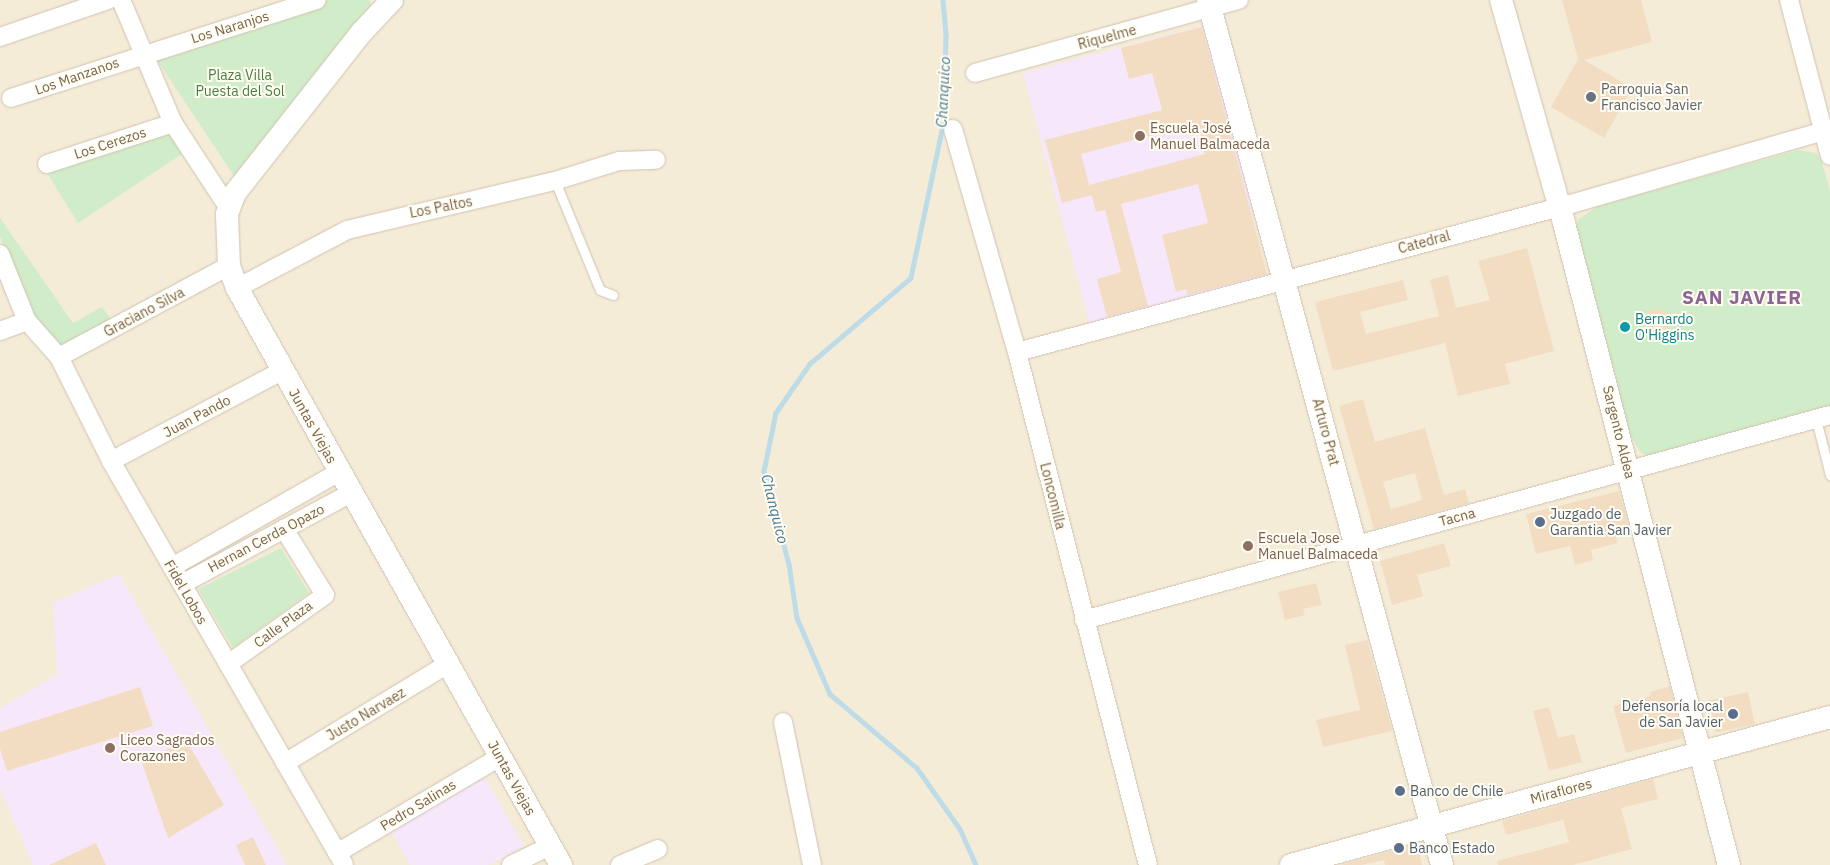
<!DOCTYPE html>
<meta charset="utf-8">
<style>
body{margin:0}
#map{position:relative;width:1830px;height:865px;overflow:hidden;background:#fdf9ea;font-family:"IBM Plex Sans",sans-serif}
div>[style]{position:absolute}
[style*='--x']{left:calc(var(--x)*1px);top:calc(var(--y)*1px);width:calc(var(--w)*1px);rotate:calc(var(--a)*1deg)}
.residential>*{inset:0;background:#f5ecd8;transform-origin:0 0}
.education>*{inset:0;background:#f6e7fa}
.green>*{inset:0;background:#d1ecc8}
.stream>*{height:4.5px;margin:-2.25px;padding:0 2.25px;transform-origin:2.25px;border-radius:2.25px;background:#bedbe8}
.building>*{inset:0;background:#f3ddc2;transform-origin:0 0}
.round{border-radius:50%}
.roads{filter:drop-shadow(0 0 1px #d0c2af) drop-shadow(0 0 1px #d0c2af)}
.service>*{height:9px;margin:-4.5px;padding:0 4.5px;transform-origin:4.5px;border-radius:4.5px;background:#fff}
.minor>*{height:18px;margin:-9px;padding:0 9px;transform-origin:9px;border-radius:9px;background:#fff}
.tertiary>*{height:22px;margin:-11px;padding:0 11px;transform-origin:11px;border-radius:11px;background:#fff}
.dots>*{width:14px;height:14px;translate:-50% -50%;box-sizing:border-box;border:2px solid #fffcf1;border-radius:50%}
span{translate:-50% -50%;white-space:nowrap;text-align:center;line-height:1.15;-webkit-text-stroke:4px #fffcf1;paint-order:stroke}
.street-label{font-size:14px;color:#79634c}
.park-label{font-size:14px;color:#4c7f43}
.worship-label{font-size:14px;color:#5b616d}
.left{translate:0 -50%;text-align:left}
.education-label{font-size:14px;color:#785e54}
.culture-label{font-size:14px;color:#0d838f}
.service-label{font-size:14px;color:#4e5e75}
.right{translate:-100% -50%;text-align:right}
.water-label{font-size:15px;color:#487b94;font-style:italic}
.district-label{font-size:19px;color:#8c6594;font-weight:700;letter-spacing:1px}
</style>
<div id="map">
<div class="residential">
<i style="left:0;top:0;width:1830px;height:865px"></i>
</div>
<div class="education">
<i style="clip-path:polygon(1210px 24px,1259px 210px,1250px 212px,1268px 279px,1090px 326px,1023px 73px)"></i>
<i style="clip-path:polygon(119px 574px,287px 865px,33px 865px,0 789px,0 708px,57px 675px,53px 603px)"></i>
<i style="clip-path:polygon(485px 778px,524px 846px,488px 865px,410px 865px,390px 830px)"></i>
</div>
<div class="green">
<i style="clip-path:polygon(321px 0,369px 0,372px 6px,236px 179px,151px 51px)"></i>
<i style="clip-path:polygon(169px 130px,182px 154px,78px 223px,47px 173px)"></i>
<i style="clip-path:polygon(1799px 150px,1816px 153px,1821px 160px,1830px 190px,1830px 406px,1651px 456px,1641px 453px,1630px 435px,1575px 229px,1579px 219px,1598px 206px)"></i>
<i style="clip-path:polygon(0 218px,73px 323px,102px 307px,114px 324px,62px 349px,29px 308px,0 237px)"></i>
<i style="clip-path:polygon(281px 548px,309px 593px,233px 648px,198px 589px)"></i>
</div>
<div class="stream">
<i style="--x:943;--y:0;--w:35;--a:85"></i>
<i style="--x:946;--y:35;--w:86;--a:91.3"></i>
<i style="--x:944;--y:121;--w:160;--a:101.9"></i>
<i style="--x:911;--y:278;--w:133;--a:139.6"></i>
<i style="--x:810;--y:364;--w:60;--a:124.8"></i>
<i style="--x:776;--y:413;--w:59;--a:101.7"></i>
<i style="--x:764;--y:471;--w:96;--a:75"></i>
<i style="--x:789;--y:564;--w:55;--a:81.6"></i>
<i style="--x:797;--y:618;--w:83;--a:66.5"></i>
<i style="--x:830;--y:694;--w:114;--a:40.4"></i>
<i style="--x:917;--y:768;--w:75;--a:54.8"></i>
<i style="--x:960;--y:829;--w:39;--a:66"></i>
</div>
<div class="building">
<i style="clip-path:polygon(1562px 0,1641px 0,1652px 42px,1584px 60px,1632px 88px,1604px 138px,1551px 107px,1578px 59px)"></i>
<i style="clip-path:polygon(evenodd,1202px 27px,1267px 274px,1188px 295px,1186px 289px,1176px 292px,1162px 235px,1208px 223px,1198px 184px,1121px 204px,1148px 306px,1107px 317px,1097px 279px,1121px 272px,1105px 210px,1096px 212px,1092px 195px,1062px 203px,1045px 140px,1162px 110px,1152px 73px,1129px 79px,1121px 48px,1202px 27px,1198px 123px,1205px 154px,1089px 185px,1081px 154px,1198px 123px)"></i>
<i style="clip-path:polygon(1527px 248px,1554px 351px,1505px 364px,1510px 384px,1458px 396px,1445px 343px,1333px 371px,1315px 302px,1403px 280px,1408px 300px,1360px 312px,1366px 334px,1439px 316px,1430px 280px,1448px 275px,1456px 308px,1490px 300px,1478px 261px)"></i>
<i class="round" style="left:1644px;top:309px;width:26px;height:26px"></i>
<i style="clip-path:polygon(evenodd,1363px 399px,1375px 442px,1425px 428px,1444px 495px,1465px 489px,1469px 503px,1374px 529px,1339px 406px,1363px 399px,1415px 473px,1422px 500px,1391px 509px,1383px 482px,1415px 473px)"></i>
<i style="clip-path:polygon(1619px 491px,1630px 531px,1615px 534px,1618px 543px,1591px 550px,1593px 560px,1575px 565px,1570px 546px,1536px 554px,1526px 514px)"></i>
<i style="clip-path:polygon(1444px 543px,1451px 566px,1417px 575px,1423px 596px,1392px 605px,1380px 561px)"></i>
<i style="clip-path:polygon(1316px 583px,1322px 605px,1303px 609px,1305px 615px,1285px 620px,1278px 592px)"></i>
<i style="clip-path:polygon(1367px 640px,1392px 731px,1323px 747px,1316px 720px,1360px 710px,1345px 645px)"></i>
<i style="clip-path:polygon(1670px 686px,1683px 738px,1626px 753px,1613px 706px,1651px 696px,1650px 692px)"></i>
<i style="clip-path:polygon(140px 687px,153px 726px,7px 771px,0 749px,0 732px)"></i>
<i style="left:1748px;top:692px;width:33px;height:40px;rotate:78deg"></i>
<i style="clip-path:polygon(1549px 707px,1558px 738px,1574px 734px,1582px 762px,1549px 771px,1533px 711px)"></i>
<i style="clip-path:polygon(186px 740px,224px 805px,168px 838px,142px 763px)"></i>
<i style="clip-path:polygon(1653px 779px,1658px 799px,1621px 808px,1632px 849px,1573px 865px,1498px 865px,1497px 861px,1569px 842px,1563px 820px,1506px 835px,1502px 821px)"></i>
<i style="clip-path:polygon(253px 837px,266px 865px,245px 865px,236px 845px)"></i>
<i style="clip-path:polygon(96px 843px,106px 865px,49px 865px)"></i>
<i style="clip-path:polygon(1417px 844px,1422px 865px,1385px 865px,1384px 860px,1362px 865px,1341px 865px)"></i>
</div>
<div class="roads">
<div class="service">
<i style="--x:555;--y:181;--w:118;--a:67.6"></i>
<i style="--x:600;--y:290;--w:14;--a:21"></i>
<i style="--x:1816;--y:419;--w:58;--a:76"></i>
</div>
<div class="minor">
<i style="--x:121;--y:0;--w:134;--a:67.1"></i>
<i style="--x:173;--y:123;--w:100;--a:56.8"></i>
<i style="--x:1789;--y:0;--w:161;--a:75.3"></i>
<i style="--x:0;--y:37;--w:114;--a:-18.9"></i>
<i style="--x:975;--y:73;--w:274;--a:-15.5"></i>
<i style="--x:11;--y:98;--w:321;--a:-17.8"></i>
<i style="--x:953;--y:129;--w:232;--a:74"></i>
<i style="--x:1017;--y:352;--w:529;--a:75.68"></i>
<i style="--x:47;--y:164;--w:133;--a:-18"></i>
<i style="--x:0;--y:254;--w:72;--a:68.1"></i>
<i style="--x:27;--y:321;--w:48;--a:48.4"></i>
<i style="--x:59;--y:357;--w:116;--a:63.4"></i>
<i style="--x:111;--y:461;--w:466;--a:60"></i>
<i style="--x:237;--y:288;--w:124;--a:-27.8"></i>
<i style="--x:347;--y:230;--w:214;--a:-13.3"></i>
<i style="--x:555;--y:181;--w:67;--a:-17.4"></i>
<i style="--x:619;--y:161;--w:37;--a:-2"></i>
<i style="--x:0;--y:331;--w:29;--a:-20"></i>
<i style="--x:1017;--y:352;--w:573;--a:-14.96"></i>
<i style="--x:1571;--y:204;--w:270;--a:-16.1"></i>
<i style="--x:59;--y:357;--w:193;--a:-28.2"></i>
<i style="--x:111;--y:461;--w:193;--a:-27.8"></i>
<i style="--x:172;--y:567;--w:192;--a:-29.6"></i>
<i style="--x:182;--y:584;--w:192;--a:-28.3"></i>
<i style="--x:1084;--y:620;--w:774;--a:-15.37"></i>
<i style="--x:228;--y:664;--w:119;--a:-35.4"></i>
<i style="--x:325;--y:595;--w:78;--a:-121.8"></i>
<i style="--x:783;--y:722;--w:146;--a:78.5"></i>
<i style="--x:285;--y:763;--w:191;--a:-31.3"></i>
<i style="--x:337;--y:853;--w:189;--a:-30.5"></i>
<i style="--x:511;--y:865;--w:43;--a:-26"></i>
<i style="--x:620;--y:865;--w:41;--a:-22.8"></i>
</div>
<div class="tertiary">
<i style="--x:392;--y:0;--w:45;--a:133.2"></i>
<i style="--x:361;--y:33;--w:204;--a:128.2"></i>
<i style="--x:235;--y:193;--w:22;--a:111"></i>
<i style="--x:227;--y:214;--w:52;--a:87.8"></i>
<i style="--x:229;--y:266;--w:23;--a:70"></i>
<i style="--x:237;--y:288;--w:662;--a:60.68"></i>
<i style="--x:1208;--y:0;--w:896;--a:74.86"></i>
<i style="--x:1501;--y:0;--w:232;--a:74.2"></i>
<i style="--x:1564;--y:223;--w:663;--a:75.59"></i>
<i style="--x:1291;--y:865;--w:559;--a:-15.35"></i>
</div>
</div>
<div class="dots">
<i style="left:1591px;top:97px;background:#6b7280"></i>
<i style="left:1140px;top:136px;background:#8d6e63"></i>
<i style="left:1625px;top:327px;background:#0f9aa8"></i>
<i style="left:1540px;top:522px;background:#5c6f8a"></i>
<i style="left:1248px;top:546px;background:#8d6e63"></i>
<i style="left:1733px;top:714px;background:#5c6f8a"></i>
<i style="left:110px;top:748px;background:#8d6e63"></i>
<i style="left:1400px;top:791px;background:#5c6f8a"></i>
<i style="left:1399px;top:848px;background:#5c6f8a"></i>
</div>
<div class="street-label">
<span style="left:230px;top:27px;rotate:-17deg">Los Naranjos</span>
<span style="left:1107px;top:37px;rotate:-15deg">Riquelme</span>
<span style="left:77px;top:76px;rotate:-19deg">Los Manzanos</span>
<span style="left:110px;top:143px;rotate:-18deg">Los Cerezos</span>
<span style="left:441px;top:207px;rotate:-11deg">Los Paltos</span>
<span style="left:1424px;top:242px;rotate:-15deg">Catedral</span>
<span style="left:144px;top:312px;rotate:-28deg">Graciano Silva</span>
<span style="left:197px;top:416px;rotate:-28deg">Juan Pando</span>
<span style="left:313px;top:426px;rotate:61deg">Juntas Viejas</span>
<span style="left:1326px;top:432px;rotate:75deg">Arturo Prat</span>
<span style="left:1619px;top:432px;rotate:76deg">Sargento Aldea</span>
<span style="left:1053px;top:496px;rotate:76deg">Loncomilla</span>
<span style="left:1457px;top:517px;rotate:-15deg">Tacna</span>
<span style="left:266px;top:538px;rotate:-28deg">Hernan Cerda Opazo</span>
<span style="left:186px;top:592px;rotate:60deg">Fidel Lobos</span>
<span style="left:283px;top:624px;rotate:-36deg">Calle Plaza</span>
<span style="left:366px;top:714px;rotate:-31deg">Justo Narvaez</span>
<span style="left:512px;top:778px;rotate:61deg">Juntas Viejas</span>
<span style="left:1561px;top:791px;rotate:-15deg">Miraflores</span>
<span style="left:418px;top:805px;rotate:-31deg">Pedro Salinas</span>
</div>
<div class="park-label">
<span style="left:240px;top:83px">Plaza Villa<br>Puesta del Sol</span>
</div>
<div class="worship-label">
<span class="left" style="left:1601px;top:97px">Parroquia San<br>Francisco Javier</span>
</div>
<div class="education-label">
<span class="left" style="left:1150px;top:136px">Escuela José<br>Manuel Balmaceda</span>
<span class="left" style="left:1258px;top:546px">Escuela Jose<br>Manuel Balmaceda</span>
<span class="left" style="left:120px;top:748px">Liceo Sagrados<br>Corazones</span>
</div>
<div class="culture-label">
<span class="left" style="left:1635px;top:327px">Bernardo<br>O'Higgins</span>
</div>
<div class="service-label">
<span class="left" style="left:1550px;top:522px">Juzgado de<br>Garantia San Javier</span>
<span class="right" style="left:1723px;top:714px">Defensoría local<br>de San Javier</span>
<span class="left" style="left:1410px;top:791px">Banco de Chile</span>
<span class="left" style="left:1409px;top:848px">Banco Estado</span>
</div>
<div class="water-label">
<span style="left:943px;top:92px;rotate:-87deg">Chanquico</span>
<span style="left:775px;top:509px;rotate:76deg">Chanquico</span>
</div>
<div class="district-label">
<span style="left:1742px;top:298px">SAN JAVIER</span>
</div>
</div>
